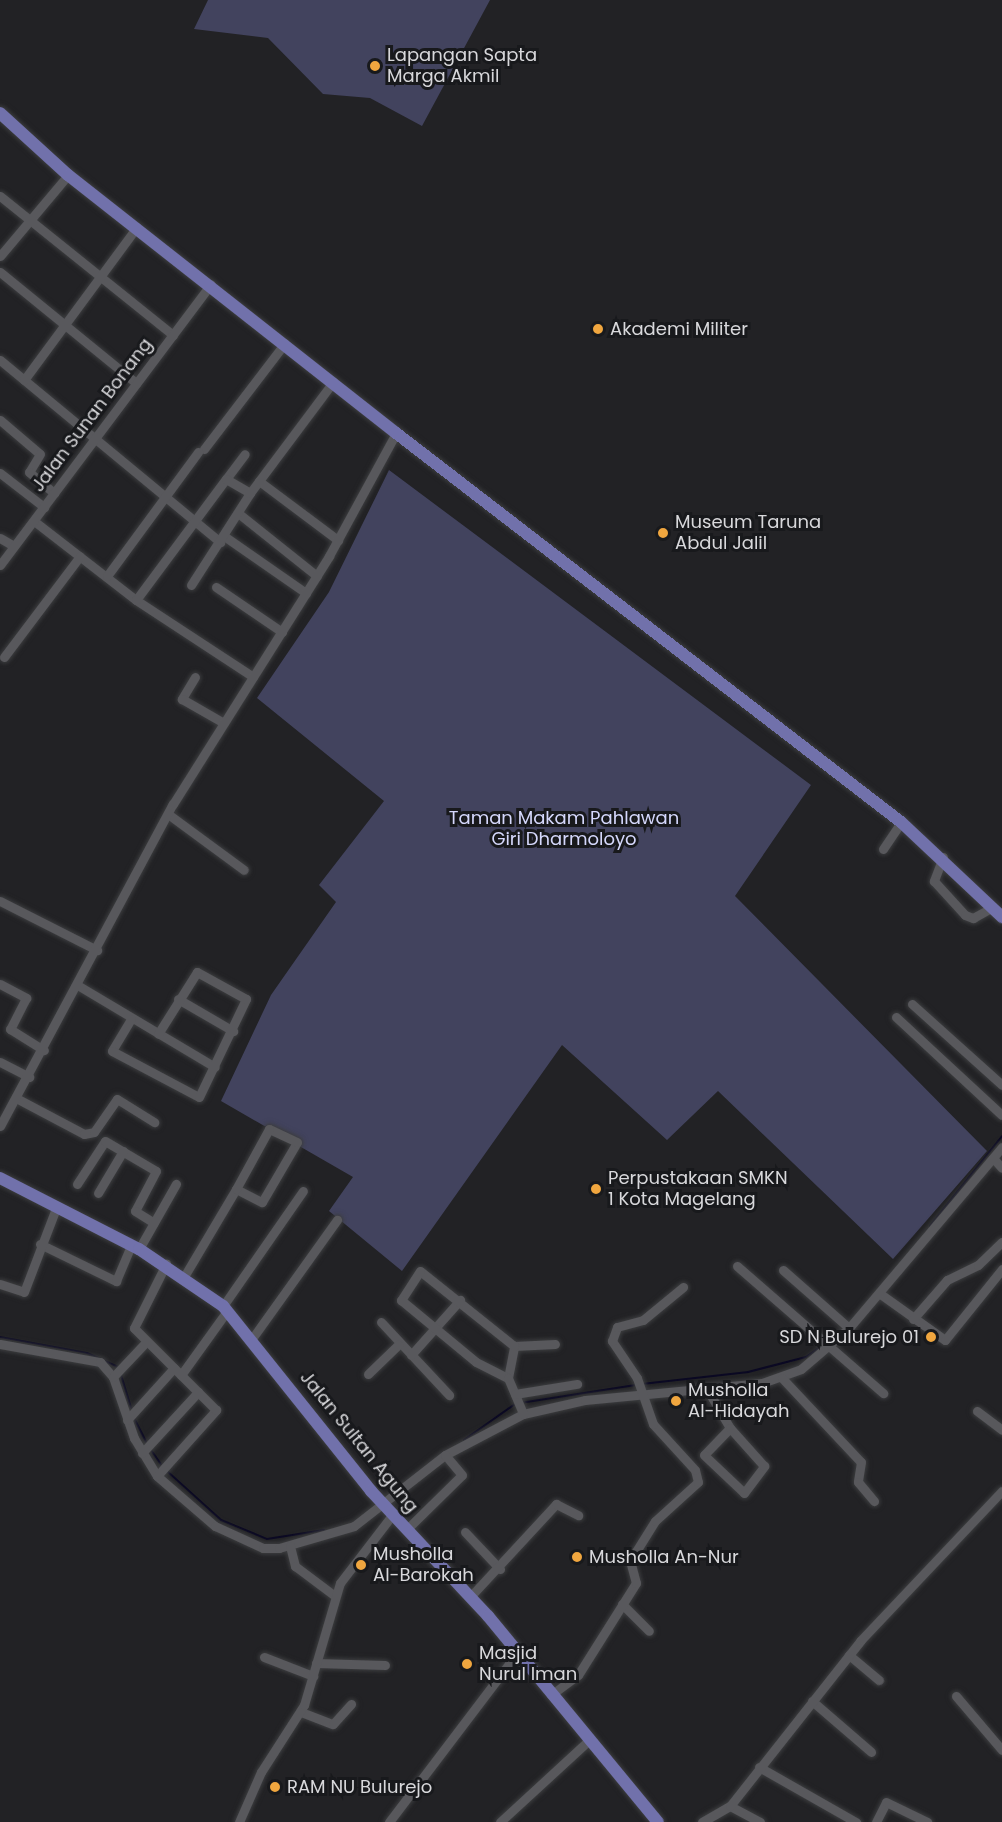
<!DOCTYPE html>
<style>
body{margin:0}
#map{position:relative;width:1002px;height:1822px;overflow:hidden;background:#222225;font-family:Poppins,sans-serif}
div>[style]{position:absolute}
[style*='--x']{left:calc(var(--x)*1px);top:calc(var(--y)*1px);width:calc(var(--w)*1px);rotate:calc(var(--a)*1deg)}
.green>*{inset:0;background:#42435e}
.stream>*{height:2px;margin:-1px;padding:0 1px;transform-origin:1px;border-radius:1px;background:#0b0923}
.roads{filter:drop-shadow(0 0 2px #3c3d3f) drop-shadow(0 0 2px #3c3d3f)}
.minor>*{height:9px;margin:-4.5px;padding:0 4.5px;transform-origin:4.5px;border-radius:4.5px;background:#58585c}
.major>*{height:12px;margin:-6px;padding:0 6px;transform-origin:6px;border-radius:6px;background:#7171ab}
.dots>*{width:16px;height:16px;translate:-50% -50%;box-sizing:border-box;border:3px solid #18191c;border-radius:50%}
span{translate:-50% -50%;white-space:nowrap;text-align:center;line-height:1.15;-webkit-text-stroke:6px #18191c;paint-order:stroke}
.poi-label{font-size:18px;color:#d8d8db}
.left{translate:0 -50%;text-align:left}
.right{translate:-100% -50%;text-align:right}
.street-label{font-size:18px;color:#d8d8db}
.park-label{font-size:18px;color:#d5d8fc}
</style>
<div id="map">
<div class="green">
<i style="clip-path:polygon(208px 0,490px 0,422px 126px,370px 98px,323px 94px,268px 38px,194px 29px)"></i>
<i style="clip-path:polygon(389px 470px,811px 785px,735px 896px,987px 1151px,893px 1259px,718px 1091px,667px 1140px,562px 1045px,402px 1271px,329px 1211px,353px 1177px,221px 1101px,271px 995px,336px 902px,319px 885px,384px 801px,257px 698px,329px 592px)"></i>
</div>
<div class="stream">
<i style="--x:930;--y:1226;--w:115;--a:-51.3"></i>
<i style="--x:0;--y:1337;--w:88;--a:10.4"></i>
<i style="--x:87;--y:1353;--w:34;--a:24"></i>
<i style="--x:121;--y:1375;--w:37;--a:73"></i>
<i style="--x:642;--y:1384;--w:107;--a:-6.5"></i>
<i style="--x:748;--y:1372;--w:60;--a:-14.5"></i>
<i style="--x:806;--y:1357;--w:19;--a:-35"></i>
<i style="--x:520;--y:1403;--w:117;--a:-8.8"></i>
<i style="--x:134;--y:1418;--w:27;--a:63"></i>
<i style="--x:464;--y:1440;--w:62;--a:-35.2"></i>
<i style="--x:151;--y:1450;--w:21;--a:55"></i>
<i style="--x:167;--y:1471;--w:73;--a:42.2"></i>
<i style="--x:221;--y:1520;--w:50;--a:22.4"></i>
<i style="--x:267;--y:1539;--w:58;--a:-9"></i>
</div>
<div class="roads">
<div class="minor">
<i style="--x:0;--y:196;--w:222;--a:38.8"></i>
<i style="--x:0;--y:256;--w:106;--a:-50"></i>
<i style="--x:0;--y:272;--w:176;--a:39.2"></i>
<i style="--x:0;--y:360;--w:286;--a:39.6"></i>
<i style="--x:24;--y:380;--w:190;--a:-53.6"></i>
<i style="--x:0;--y:420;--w:52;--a:40.4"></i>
<i style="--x:40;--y:454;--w:21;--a:121"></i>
<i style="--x:29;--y:472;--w:33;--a:40"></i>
<i style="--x:204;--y:449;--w:133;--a:-52.6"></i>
<i style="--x:0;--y:473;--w:56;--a:37.7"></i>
<i style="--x:226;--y:479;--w:31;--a:-53"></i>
<i style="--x:259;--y:481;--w:99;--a:36.8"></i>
<i style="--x:238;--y:513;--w:101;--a:38.6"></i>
<i style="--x:34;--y:521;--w:129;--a:37.8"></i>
<i style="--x:136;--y:600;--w:140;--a:33.3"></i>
<i style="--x:224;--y:536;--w:100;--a:34.8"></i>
<i style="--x:0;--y:538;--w:16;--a:30"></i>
<i style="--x:0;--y:565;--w:351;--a:-53.1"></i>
<i style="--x:107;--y:576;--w:154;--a:-53.7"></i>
<i style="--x:191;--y:585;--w:109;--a:-57.3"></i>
<i style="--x:216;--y:587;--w:80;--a:34.3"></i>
<i style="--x:136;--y:600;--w:151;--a:-53.4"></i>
<i style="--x:226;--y:479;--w:28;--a:30"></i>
<i style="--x:250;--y:493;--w:139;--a:-53.2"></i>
<i style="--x:4;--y:657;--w:126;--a:-53"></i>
<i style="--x:195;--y:677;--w:26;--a:121"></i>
<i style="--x:182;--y:699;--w:46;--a:29.9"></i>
<i style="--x:168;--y:814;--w:94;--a:36.4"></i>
<i style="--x:883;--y:849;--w:32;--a:-56"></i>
<i style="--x:943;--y:857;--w:26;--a:111"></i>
<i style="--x:934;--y:881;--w:46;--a:47.6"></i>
<i style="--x:965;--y:915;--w:9;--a:21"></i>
<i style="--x:973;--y:918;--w:23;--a:-29"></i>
<i style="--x:0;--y:901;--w:109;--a:26.8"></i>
<i style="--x:0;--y:984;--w:30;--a:28"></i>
<i style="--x:26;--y:998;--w:35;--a:117"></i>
<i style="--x:10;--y:1029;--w:40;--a:32"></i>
<i style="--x:79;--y:986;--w:158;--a:30.8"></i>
<i style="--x:178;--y:999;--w:64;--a:30.2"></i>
<i style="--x:912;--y:1004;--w:121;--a:42"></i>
<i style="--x:896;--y:1017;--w:144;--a:42.8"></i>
<i style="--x:131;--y:1019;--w:37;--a:121"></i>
<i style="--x:112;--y:1051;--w:98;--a:27.9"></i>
<i style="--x:199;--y:1097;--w:109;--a:-64.4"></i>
<i style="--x:246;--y:999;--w:56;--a:-151.1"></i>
<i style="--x:197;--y:972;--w:73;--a:122.2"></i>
<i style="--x:0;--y:1062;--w:33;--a:27"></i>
<i style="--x:16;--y:1098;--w:77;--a:27.9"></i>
<i style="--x:84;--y:1134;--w:10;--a:-11"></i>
<i style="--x:94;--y:1132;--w:40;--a:-55.1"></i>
<i style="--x:117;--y:1099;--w:44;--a:31.9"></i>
<i style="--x:0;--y:1126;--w:366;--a:-61.8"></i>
<i style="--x:173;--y:804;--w:293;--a:-57.8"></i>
<i style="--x:329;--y:556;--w:140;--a:-61.4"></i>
<i style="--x:993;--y:1158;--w:13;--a:48"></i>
<i style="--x:77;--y:1184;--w:51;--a:-56.9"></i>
<i style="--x:105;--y:1141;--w:59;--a:30.5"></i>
<i style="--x:156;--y:1171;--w:45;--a:117.7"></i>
<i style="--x:135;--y:1211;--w:22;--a:32"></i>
<i style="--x:98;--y:1193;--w:49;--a:-59.2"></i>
<i style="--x:40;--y:1244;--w:85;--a:26"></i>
<i style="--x:116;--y:1281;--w:39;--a:-67"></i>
<i style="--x:139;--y:1249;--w:75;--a:-60.4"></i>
<i style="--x:737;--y:1266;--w:194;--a:41"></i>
<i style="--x:783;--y:1270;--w:88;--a:41.3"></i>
<i style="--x:185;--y:1275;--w:100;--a:-59.3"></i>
<i style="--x:236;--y:1189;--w:29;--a:27"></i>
<i style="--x:262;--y:1202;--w:69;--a:-59.7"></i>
<i style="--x:297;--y:1142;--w:31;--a:-155"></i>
<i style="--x:269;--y:1129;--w:68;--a:118.8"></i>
<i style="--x:0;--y:1284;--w:25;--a:18"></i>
<i style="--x:24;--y:1292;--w:90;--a:-69.1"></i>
<i style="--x:879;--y:1293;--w:81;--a:35.5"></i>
<i style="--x:945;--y:1340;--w:91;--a:-51.2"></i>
<i style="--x:223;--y:1306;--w:140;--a:-55.2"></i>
<i style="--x:913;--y:1319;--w:52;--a:-48.9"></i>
<i style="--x:947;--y:1280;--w:34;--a:-26"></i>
<i style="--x:978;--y:1265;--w:33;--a:-44"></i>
<i style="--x:381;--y:1322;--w:100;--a:47"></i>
<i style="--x:251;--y:1340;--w:148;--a:-54.4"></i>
<i style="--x:0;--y:1344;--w:102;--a:10.2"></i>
<i style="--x:100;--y:1362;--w:20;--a:49"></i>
<i style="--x:113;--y:1377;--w:65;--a:71"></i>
<i style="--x:134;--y:1438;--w:44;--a:58.8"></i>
<i style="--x:157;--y:1476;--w:77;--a:40.8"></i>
<i style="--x:215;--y:1526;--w:53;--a:24.6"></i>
<i style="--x:263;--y:1548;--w:16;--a:0"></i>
<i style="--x:279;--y:1548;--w:78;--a:-16.3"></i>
<i style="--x:354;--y:1526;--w:115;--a:-38"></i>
<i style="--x:445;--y:1455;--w:88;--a:-27.7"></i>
<i style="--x:523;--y:1414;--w:64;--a:-12.7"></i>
<i style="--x:585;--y:1400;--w:178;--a:-5.5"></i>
<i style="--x:762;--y:1383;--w:41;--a:-19.7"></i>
<i style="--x:801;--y:1369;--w:63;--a:-40.5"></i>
<i style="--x:849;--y:1328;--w:237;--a:-49.8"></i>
<i style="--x:514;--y:1346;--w:41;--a:-2.8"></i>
<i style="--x:411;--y:1355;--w:74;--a:-48.3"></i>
<i style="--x:368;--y:1374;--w:42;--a:-44"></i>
<i style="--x:181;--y:1375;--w:79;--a:-54.3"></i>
<i style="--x:113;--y:1377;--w:48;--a:-46.7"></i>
<i style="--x:508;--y:1378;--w:33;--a:-79"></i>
<i style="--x:514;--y:1346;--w:120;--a:-141.4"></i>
<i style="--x:420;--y:1271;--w:35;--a:123"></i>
<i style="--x:401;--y:1300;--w:97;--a:39.6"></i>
<i style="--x:476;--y:1362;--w:36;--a:27"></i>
<i style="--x:508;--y:1378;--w:39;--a:67"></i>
<i style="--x:782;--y:1378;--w:115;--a:46.8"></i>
<i style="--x:861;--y:1462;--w:20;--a:99"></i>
<i style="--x:858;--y:1482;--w:25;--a:50"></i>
<i style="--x:707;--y:1389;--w:45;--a:59.5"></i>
<i style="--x:730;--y:1428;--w:37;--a:134"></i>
<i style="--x:704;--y:1455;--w:55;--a:43.5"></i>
<i style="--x:744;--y:1493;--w:34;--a:-53"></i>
<i style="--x:764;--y:1466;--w:51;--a:-131.8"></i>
<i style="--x:515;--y:1394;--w:63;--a:-9.2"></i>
<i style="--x:977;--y:1411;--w:31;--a:37"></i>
<i style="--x:127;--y:1420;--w:70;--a:-47.9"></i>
<i style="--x:142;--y:1453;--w:83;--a:-47.4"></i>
<i style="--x:157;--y:1476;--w:89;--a:-48.2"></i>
<i style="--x:216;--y:1410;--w:116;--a:-135"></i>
<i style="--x:134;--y:1328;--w:72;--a:-63.4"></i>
<i style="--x:406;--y:1530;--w:78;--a:-44.5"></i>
<i style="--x:462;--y:1475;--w:26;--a:-130"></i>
<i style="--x:465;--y:1532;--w:51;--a:46.6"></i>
<i style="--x:290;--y:1546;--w:21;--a:76"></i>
<i style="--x:295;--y:1566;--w:50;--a:36.9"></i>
<i style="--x:470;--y:1597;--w:127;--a:-47.2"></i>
<i style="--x:556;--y:1504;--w:25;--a:27"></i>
<i style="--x:622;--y:1604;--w:38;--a:45"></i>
<i style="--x:849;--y:1655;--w:39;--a:40"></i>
<i style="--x:264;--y:1657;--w:53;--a:21.2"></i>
<i style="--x:316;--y:1663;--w:69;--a:1.7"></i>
<i style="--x:551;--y:1695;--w:34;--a:-37"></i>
<i style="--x:578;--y:1675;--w:109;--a:-57.8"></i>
<i style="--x:636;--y:1583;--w:23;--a:-105"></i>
<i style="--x:630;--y:1561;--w:47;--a:-58"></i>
<i style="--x:655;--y:1521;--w:58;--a:-42.2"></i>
<i style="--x:698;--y:1482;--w:12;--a:-104"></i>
<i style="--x:695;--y:1470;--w:62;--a:-132.4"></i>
<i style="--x:653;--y:1424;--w:49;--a:-109.2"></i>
<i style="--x:637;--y:1378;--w:45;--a:-124"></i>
<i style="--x:612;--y:1341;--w:15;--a:-70"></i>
<i style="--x:617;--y:1327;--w:27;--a:-15"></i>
<i style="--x:643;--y:1320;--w:52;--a:-39.5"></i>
<i style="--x:956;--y:1696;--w:71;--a:49.6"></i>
<i style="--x:812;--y:1701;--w:78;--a:40.8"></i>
<i style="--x:301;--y:1712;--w:34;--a:21"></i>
<i style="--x:333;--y:1724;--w:27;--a:-48"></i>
<i style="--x:759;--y:1767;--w:112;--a:29.6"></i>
<i style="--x:730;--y:1806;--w:34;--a:28"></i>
<i style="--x:239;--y:1822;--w:55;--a:-66.3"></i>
<i style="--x:261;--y:1772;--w:80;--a:-57.3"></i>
<i style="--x:304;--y:1705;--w:127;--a:-73.6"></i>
<i style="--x:340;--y:1583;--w:87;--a:-52.5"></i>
<i style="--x:389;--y:1822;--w:213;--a:-52.8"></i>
<i style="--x:500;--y:1822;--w:118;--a:-42.6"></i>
<i style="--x:702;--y:1822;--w:32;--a:-30"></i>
<i style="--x:730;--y:1806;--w:211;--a:-51.7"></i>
<i style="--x:861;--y:1640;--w:205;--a:-46.6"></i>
<i style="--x:876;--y:1822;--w:22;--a:-63"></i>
<i style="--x:886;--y:1802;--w:46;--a:26"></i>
</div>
<div class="major">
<i style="--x:0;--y:113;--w:92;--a:42.4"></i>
<i style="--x:68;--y:175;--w:417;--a:38.2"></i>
<i style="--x:396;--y:433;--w:637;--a:37.61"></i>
<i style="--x:901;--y:822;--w:139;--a:43.2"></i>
<i style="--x:0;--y:1178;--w:156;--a:27.1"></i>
<i style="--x:139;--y:1249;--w:102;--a:34.2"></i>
<i style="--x:223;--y:1306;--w:237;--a:51.3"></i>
<i style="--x:371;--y:1491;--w:171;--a:46.9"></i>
<i style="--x:488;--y:1616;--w:267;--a:50.5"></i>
</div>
</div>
<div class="dots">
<i style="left:375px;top:66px;background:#f0a63f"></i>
<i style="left:598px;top:329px;background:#f0a63f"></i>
<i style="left:663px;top:533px;background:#f0a63f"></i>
<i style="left:596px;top:1189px;background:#f0a63f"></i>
<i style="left:931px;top:1337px;background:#f0a63f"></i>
<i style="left:676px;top:1401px;background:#f0a63f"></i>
<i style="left:577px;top:1557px;background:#f0a63f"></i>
<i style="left:361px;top:1565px;background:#f0a63f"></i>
<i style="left:467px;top:1664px;background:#f0a63f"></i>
<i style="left:275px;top:1787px;background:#f0a63f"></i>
</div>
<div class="poi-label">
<span class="left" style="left:387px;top:66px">Lapangan Sapta<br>Marga Akmil</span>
<span class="left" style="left:610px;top:329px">Akademi Militer</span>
<span class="left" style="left:675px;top:533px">Museum Taruna<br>Abdul Jalil</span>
<span class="left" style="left:608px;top:1189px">Perpustakaan SMKN<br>1 Kota Magelang</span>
<span class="right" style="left:919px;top:1337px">SD N Bulurejo 01</span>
<span class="left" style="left:688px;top:1401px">Musholla<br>Al-Hidayah</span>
<span class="left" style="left:373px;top:1565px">Musholla<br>Al-Barokah</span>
<span class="left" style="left:589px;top:1557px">Musholla An-Nur</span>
<span class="left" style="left:479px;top:1664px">Masjid<br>Nurul Iman</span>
<span class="left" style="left:287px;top:1787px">RAM NU Bulurejo</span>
</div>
<div class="street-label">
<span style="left:92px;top:415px;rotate:-53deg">Jalan Sunan Bonang</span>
<span style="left:359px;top:1442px;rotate:51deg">Jalan Sultan Agung</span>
</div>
<div class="park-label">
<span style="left:564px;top:829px">Taman Makam Pahlawan<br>Giri Dharmoloyo</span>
</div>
</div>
